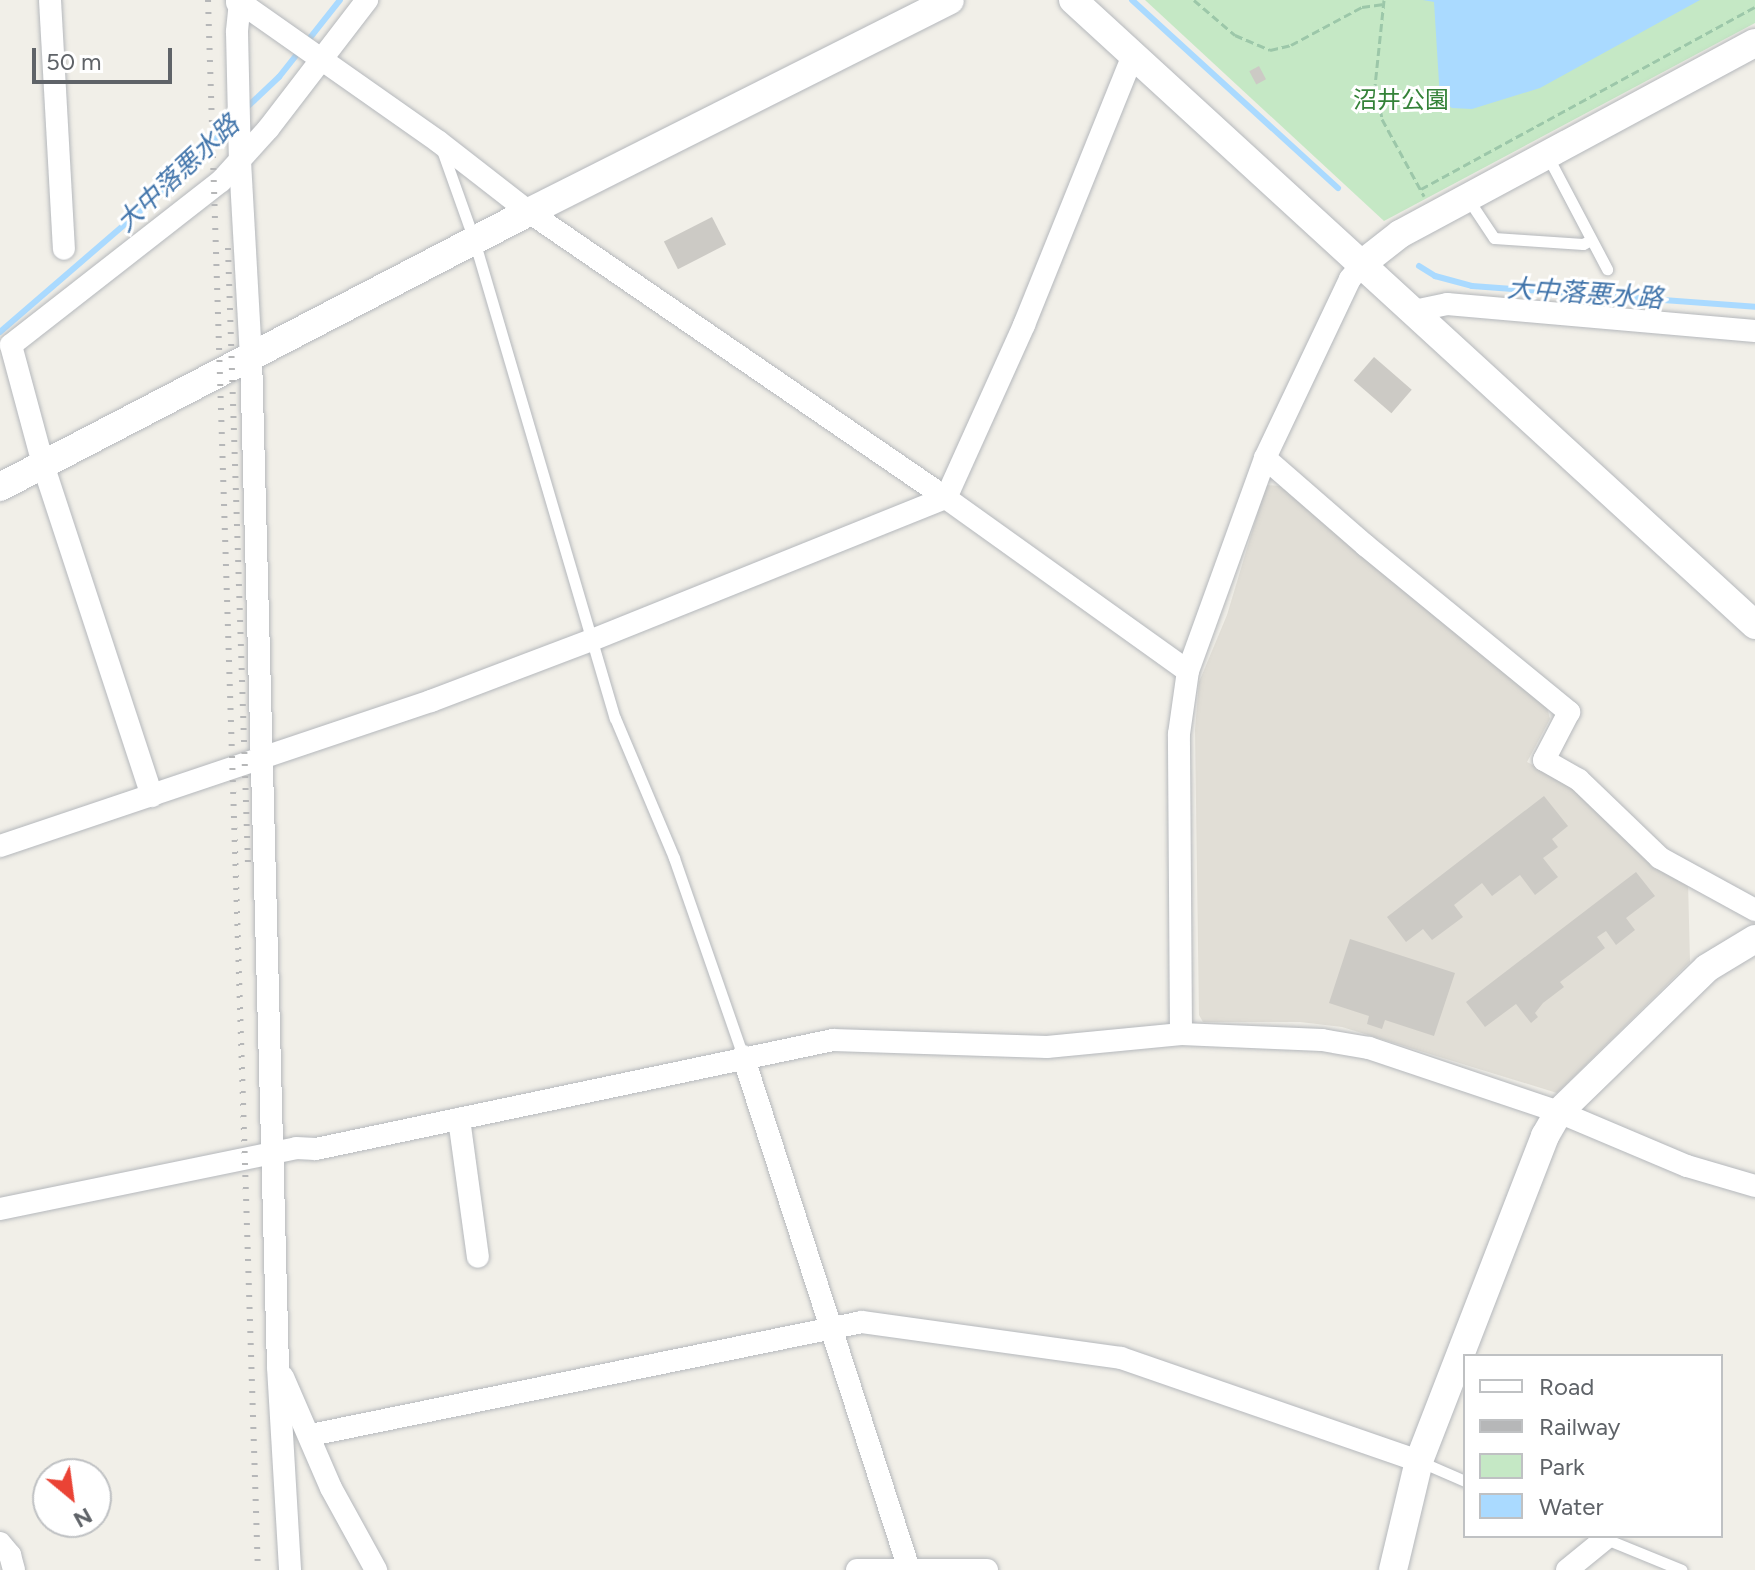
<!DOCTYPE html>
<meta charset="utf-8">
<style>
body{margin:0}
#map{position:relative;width:1755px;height:1570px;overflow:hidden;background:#f1efe8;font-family:Figtree,"Noto Sans JP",sans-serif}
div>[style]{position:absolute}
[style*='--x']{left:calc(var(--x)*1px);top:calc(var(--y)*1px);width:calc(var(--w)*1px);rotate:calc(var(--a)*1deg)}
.education>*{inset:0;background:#e1ded6}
.green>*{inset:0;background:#c5e8c5}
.water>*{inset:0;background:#aadaff}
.stream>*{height:6px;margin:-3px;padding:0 3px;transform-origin:3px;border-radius:3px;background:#aadaff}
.building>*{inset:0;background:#cccac5;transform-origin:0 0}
.path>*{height:3px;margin-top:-1.5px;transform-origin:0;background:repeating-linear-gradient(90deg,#9cc7a9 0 8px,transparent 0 12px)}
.roads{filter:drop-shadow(0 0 2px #b5b8bc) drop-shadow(0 0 2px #b5b8bc)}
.service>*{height:11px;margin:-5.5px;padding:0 5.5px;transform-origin:5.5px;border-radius:5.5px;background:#fff}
.minor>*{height:22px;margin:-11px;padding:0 11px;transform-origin:11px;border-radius:11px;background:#fff}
.tertiary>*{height:28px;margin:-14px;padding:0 14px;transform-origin:14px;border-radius:14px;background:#fff}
.rail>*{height:6px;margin-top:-3px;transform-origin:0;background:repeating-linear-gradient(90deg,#b6b7b8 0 2px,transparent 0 12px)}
span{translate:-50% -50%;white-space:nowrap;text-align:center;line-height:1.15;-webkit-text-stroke:6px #fff;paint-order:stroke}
.park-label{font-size:24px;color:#348238}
.water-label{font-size:26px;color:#4174aa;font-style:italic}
.legend{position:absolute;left:1463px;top:1354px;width:260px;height:184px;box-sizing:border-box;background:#fff;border:2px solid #bfc1c3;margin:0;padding:10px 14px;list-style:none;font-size:24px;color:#5f6368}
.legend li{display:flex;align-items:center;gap:16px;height:40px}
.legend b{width:40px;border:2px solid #bfc1c3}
.north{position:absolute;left:32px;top:1458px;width:80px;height:80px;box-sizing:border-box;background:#fff;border:2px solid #bfc1c3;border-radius:50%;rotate:151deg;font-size:22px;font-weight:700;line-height:32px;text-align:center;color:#5f6368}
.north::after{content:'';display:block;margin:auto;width:28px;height:36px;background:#ea4335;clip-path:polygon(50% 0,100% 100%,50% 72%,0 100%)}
.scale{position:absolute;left:32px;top:48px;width:140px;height:36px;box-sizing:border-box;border:4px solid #5f6368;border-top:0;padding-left:10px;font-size:24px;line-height:28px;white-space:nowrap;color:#5f6368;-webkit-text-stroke:6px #fff;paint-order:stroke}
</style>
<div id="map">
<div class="education">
<i style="clip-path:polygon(1266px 485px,1280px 486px,1547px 707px,1550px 719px,1527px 762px,1568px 783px,1688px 881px,1690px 962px,1557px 1093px,1342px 1027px,1300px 1022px,1203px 1022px,1199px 1015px,1195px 730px,1199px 682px,1227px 615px)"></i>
</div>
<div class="green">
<i style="clip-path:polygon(1145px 0,1755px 0,1755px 23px,1384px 221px)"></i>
</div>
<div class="water">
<i style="clip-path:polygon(1423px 0,1700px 0,1540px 88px,1472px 109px,1452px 108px,1440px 99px,1434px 2px)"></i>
</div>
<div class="stream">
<i style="--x:1132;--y:0;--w:279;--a:42.4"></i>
<i style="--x:245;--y:109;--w:47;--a:-43.3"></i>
<i style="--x:279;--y:77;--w:98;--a:-51.6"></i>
<i style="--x:1419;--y:266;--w:19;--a:32"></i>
<i style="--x:1435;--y:276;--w:38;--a:15"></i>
<i style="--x:1472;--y:286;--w:284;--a:4.2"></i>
<i style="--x:0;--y:332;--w:230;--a:-40.8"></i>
<i style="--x:174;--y:182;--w:83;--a:-46"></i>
</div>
<div class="building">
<i style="left:1259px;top:66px;width:15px;height:11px;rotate:62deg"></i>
<i style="left:712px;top:217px;width:31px;height:54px;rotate:63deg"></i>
<i style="left:1374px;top:357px;width:50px;height:31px;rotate:41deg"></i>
<i style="clip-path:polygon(1544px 796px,1568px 826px,1552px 839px,1558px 847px,1543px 858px,1558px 877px,1535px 895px,1520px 875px,1492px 896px,1482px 883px,1454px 905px,1463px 917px,1432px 940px,1423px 929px,1406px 942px,1387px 917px)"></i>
<i style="clip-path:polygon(1636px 872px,1655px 896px,1626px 918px,1635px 930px,1616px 945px,1606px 931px,1597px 937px,1605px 948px,1560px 982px,1564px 987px,1543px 1003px,1535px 1013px,1538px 1017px,1531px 1023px,1516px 1004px,1485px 1027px,1466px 1002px)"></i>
<i style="clip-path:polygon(1350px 939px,1455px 973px,1434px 1036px,1385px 1020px,1382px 1029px,1367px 1024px,1369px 1016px,1329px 1003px)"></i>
</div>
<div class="path">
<i style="--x:1194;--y:0;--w:54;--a:40.5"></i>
<i style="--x:1235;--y:35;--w:38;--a:23"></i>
<i style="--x:1270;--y:50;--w:22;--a:-13"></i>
<i style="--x:1291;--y:45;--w:81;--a:-28.2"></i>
<i style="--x:1362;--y:7;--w:22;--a:-8"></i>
<i style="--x:1384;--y:0;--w:85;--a:96"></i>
<i style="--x:1375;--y:85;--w:35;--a:78"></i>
<i style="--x:1382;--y:119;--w:88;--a:61.4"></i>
<i style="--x:1421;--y:189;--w:380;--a:-28.6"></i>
</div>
<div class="roads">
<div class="service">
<i style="--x:442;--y:150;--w:96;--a:70.4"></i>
<i style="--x:474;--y:240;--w:498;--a:73.6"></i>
<i style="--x:615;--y:718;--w:152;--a:67.1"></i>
<i style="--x:674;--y:858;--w:210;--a:70.8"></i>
<i style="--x:1548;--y:157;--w:127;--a:62.2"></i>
<i style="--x:1468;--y:199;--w:47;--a:56.3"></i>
<i style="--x:1494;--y:238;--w:89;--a:3.9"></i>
<i style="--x:1583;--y:244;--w:9;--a:-27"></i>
<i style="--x:1421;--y:1462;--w:48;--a:23.4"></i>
<i style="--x:1601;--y:1537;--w:87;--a:22.2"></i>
</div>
<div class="minor">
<i style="--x:50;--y:0;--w:249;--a:86.8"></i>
<i style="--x:237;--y:0;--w:247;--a:35.1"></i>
<i style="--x:439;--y:142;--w:114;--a:37.9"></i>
<i style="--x:529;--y:212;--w:506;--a:34.44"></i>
<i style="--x:946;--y:498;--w:297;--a:35.6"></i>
<i style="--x:240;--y:2;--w:30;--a:96"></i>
<i style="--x:237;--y:32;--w:129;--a:88.7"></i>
<i style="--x:240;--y:161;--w:195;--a:86.8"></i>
<i style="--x:251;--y:356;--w:1011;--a:88.47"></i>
<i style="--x:278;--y:1367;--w:203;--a:86.6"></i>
<i style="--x:1414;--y:311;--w:34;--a:-12"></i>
<i style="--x:1447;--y:304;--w:309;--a:5"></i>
<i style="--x:1265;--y:458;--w:133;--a:41"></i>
<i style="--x:1365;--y:545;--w:264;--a:39.3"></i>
<i style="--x:1569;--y:712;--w:54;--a:117.5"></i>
<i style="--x:1544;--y:760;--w:40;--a:29.7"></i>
<i style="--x:1579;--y:780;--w:112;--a:43.9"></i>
<i style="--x:1660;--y:858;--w:108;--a:28.7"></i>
<i style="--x:152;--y:796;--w:349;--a:-108.2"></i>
<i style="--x:43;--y:464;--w:123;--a:-105.1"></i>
<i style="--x:11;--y:345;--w:266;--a:-38"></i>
<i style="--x:221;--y:181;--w:70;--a:-47.9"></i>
<i style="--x:268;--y:129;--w:163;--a:-52.5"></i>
<i style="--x:0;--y:846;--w:455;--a:-18.6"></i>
<i style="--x:431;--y:701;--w:172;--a:-20.8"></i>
<i style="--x:592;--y:640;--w:381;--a:-21.9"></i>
<i style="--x:946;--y:498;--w:190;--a:-65.7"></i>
<i style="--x:1024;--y:325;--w:291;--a:-68"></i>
<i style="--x:1181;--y:1034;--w:300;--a:-90.4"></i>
<i style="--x:1179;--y:734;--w:64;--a:-81.9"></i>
<i style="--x:1188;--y:671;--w:226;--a:-70.1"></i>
<i style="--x:1265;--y:458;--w:198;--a:-64.6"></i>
<i style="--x:1350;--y:279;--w:21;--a:-51"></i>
<i style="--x:743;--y:1056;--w:539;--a:72.07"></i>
<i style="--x:459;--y:1119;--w:139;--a:82.2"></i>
<i style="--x:0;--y:1209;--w:302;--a:-11.6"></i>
<i style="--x:296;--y:1148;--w:20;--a:3"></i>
<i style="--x:316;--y:1149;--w:528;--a:-11.91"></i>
<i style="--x:833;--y:1040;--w:214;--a:1.9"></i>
<i style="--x:1047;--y:1047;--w:135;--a:-5.5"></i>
<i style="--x:1181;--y:1034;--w:141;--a:2.4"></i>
<i style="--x:1322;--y:1040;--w:48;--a:9.7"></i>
<i style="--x:1369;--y:1048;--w:200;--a:18.6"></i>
<i style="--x:1559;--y:1112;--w:139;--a:22.9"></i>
<i style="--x:1687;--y:1166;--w:71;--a:16.4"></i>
<i style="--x:283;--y:1377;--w:121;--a:66.6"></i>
<i style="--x:331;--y:1488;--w:94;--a:61.2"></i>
<i style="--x:311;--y:1435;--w:562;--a:-11.59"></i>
<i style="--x:862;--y:1322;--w:261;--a:7.9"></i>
<i style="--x:1121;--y:1358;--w:315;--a:19.1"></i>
<i style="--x:0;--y:1543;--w:16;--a:50"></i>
<i style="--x:10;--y:1555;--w:16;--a:75"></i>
<i style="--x:857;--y:1570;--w:130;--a:0"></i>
<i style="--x:1567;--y:1570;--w:49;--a:-39.2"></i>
</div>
<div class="tertiary">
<i style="--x:240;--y:0;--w:2;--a:90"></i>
<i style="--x:1073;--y:0;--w:925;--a:42.5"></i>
<i style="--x:1363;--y:263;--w:47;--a:-38.1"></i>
<i style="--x:1400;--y:234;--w:403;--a:-28.3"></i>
<i style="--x:0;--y:487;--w:596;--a:-27.47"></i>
<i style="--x:529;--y:212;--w:471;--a:-26.7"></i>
<i style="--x:1393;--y:1570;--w:112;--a:-76.6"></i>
<i style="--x:1419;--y:1461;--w:349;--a:-68.8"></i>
<i style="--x:1545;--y:1136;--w:28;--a:-60"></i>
<i style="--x:1559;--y:1112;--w:206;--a:-44.2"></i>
<i style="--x:1707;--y:968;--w:56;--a:-31.1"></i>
</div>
</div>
<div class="rail">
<i style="--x:208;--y:0;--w:1571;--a:88.18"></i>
<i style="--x:228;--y:248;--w:616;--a:88.14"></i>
</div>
<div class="park-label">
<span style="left:1401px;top:100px">沼井公園</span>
</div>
<div class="water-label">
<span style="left:178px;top:174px;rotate:-43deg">大中落悪水路</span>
<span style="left:1585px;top:294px;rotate:4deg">大中落悪水路</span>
</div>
<ul class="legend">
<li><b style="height:10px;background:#fff"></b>Road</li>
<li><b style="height:10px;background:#b6b7b8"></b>Railway</li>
<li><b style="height:22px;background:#c5e8c5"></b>Park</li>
<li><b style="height:22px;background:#aadaff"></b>Water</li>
</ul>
<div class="north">N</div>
<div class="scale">50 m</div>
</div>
